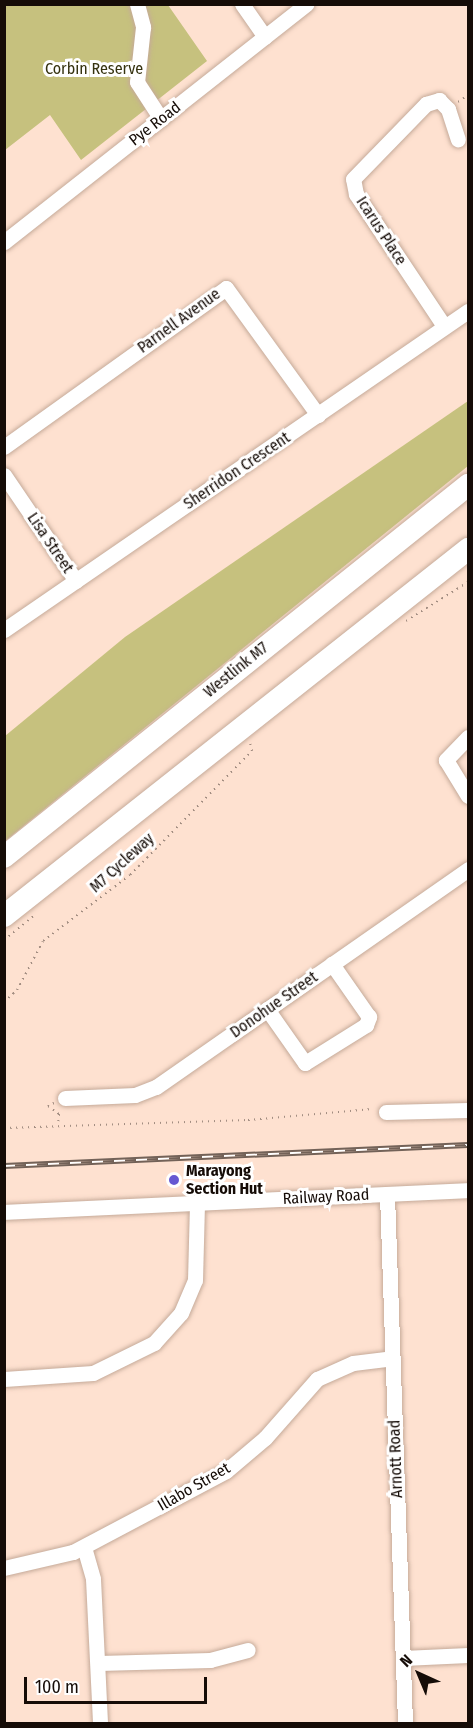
<!DOCTYPE html>
<style>
body{margin:0}
#map{position:relative;width:473px;height:1728px;overflow:hidden;background:#fee1d0;font-family:"Fira Sans Condensed",sans-serif}
div>[style]{position:absolute}
[style*='--x']{left:calc(var(--x)*1px);top:calc(var(--y)*1px);width:calc(var(--w)*1px);rotate:calc(var(--a)*1deg)}
.green>*{inset:0;background:#c6c17e}
.path>*{height:2px;margin-top:-1px;transform-origin:0;background:repeating-linear-gradient(90deg,#a28d81 0 1.5px,transparent 0 6px)}
.roads{filter:drop-shadow(0 0 2px #c5aa99) drop-shadow(0 0 2px #c5aa99)}
.minor>*{height:15px;margin:-7.5px;padding:0 7.5px;transform-origin:7.5px;border-radius:7.5px;background:#fff}
.highway>*{height:22px;margin:-11px;padding:0 11px;transform-origin:11px;border-radius:11px;background:#fff}
.rail>*{height:6px;margin-top:-3px;transform-origin:0;background:repeating-linear-gradient(90deg,#fff 0 11px,#736258 0 22px);box-sizing:border-box;border-block:2px solid #736258}
.dots>*{width:16px;height:16px;translate:-50% -50%;box-sizing:border-box;border:3px solid #fff;border-radius:50%}
span{translate:-50% -50%;white-space:nowrap;text-align:center;line-height:1.15;-webkit-text-stroke:6px #fff;paint-order:stroke}
.park-label{font-size:16px;color:#35320f}
.street-label{font-size:16px;color:#150c07}
.poi-label{font-size:16px;color:#150c07;font-weight:700}
.left{translate:0 -50%;text-align:left}
.frame{position:absolute;inset:0;border:6px solid #150c07;pointer-events:none}
.north{position:absolute;left:389px;top:1644px;width:60px;height:60px;-webkit-text-stroke:4px #fff;paint-order:stroke;rotate:316deg;font-size:16px;font-weight:700;line-height:24px;text-align:center;color:#150c07}
.north::after{content:'';display:block;margin:auto;width:21px;height:27px;background:#150c07;clip-path:polygon(50% 0,100% 100%,50% 72%,0 100%)}
.scale{position:absolute;left:24px;top:1677px;width:183px;height:27px;box-sizing:border-box;border:3px solid #150c07;border-top:0;padding-left:8px;font-size:18px;line-height:21px;white-space:nowrap;color:#150c07;-webkit-text-stroke:4px #fff;paint-order:stroke}
</style>
<div id="map">
<div class="green">
<i style="clip-path:polygon(5px 5px,168px 5px,207px 61px,81px 160px,50px 115px,5px 150px)"></i>
<i style="clip-path:polygon(468px 401px,468px 466px,5px 841px,5px 736px,125px 637px)"></i>
</div>
<div class="path">
<i style="--x:458;--y:102;--w:12;--a:-35"></i>
<i style="--x:406;--y:621;--w:73;--a:-32.2"></i>
<i style="--x:4;--y:940;--w:40;--a:-39"></i>
<i style="--x:4;--y:1002;--w:18;--a:-43"></i>
<i style="--x:17;--y:990;--w:55;--a:-62"></i>
<i style="--x:43;--y:941;--w:109;--a:-37.2"></i>
<i style="--x:130;--y:875;--w:174;--a:-45.5"></i>
<i style="--x:252;--y:751;--w:8;--a:-104"></i>
<i style="--x:54;--y:1103;--w:7;--a:153"></i>
<i style="--x:48;--y:1106;--w:14;--a:36"></i>
<i style="--x:59;--y:1114;--w:9;--a:96"></i>
<i style="--x:4;--y:1128;--w:244;--a:-1.9"></i>
<i style="--x:248;--y:1120;--w:125;--a:-5"></i>
</div>
<div class="roads">
<div class="minor">
<i style="--x:137;--y:4;--w:24;--a:75"></i>
<i style="--x:143;--y:27;--w:55;--a:96.2"></i>
<i style="--x:137;--y:82;--w:44;--a:57"></i>
<i style="--x:242;--y:4;--w:40;--a:55.1"></i>
<i style="--x:4;--y:242;--w:385;--a:-38.2"></i>
<i style="--x:444;--y:326;--w:159;--a:-123.7"></i>
<i style="--x:356;--y:194;--w:15;--a:-101"></i>
<i style="--x:353;--y:179;--w:105;--a:-45.8"></i>
<i style="--x:426;--y:104;--w:14;--a:-17"></i>
<i style="--x:439;--y:100;--w:13;--a:45"></i>
<i style="--x:448;--y:109;--w:32;--a:72"></i>
<i style="--x:4;--y:447;--w:273;--a:-35.6"></i>
<i style="--x:226;--y:288;--w:157;--a:54.1"></i>
<i style="--x:4;--y:475;--w:128;--a:55.8"></i>
<i style="--x:4;--y:630;--w:563;--a:-34.51"></i>
<i style="--x:468;--y:737;--w:32;--a:134"></i>
<i style="--x:446;--y:760;--w:42;--a:58.6"></i>
<i style="--x:267;--y:1009;--w:66;--a:54.9"></i>
<i style="--x:305;--y:1063;--w:72;--a:-31.9"></i>
<i style="--x:366;--y:1025;--w:9;--a:-69"></i>
<i style="--x:369;--y:1017;--w:65;--a:-124.9"></i>
<i style="--x:65;--y:1098;--w:70;--a:-2.5"></i>
<i style="--x:135;--y:1095;--w:22;--a:-21"></i>
<i style="--x:156;--y:1087;--w:381;--a:-34.9"></i>
<i style="--x:386;--y:1112;--w:82;--a:-1.4"></i>
<i style="--x:387;--y:1194;--w:530;--a:88.05"></i>
<i style="--x:4;--y:1212;--w:465;--a:-2.7"></i>
<i style="--x:4;--y:1379;--w:89;--a:-3.9"></i>
<i style="--x:93;--y:1373;--w:68;--a:-26.2"></i>
<i style="--x:154;--y:1343;--w:40;--a:-48"></i>
<i style="--x:181;--y:1313;--w:36;--a:-67"></i>
<i style="--x:195;--y:1280;--w:77;--a:-88.5"></i>
<i style="--x:84;--y:1547;--w:33;--a:74"></i>
<i style="--x:93;--y:1579;--w:145;--a:87.2"></i>
<i style="--x:4;--y:1568;--w:71;--a:-13.1"></i>
<i style="--x:73;--y:1552;--w:173;--a:-27.9"></i>
<i style="--x:226;--y:1471;--w:51;--a:-40.2"></i>
<i style="--x:265;--y:1438;--w:79;--a:-48.6"></i>
<i style="--x:317;--y:1379;--w:39;--a:-24"></i>
<i style="--x:353;--y:1363;--w:39;--a:-7"></i>
<i style="--x:403;--y:1658;--w:65;--a:-2.6"></i>
<i style="--x:99;--y:1663;--w:111;--a:-1.5"></i>
<i style="--x:210;--y:1660;--w:39;--a:-15"></i>
</div>
<div class="highway">
<i style="--x:4;--y:857;--w:595;--a:-38.72"></i>
<i style="--x:4;--y:916;--w:592;--a:-38.34"></i>
</div>
</div>
<div class="rail">
<i style="--x:4;--y:1166;--w:464;--a:-2.6"></i>
</div>
<div class="dots">
<i style="left:174px;top:1180px;background:#6658d2"></i>
</div>
<div class="park-label">
<span style="left:94px;top:69px">Corbin Reserve</span>
</div>
<div class="street-label">
<span style="left:155px;top:124px;rotate:-38deg">Pye Road</span>
<span style="left:381px;top:231px;rotate:57deg">Icarus Place</span>
<span style="left:179px;top:321px;rotate:-36deg">Parnell Avenue</span>
<span style="left:237px;top:471px;rotate:-34deg">Sherridon Crescent</span>
<span style="left:50px;top:543px;rotate:56deg">Lisa Street</span>
<span style="left:236px;top:670px;rotate:-39deg">Westlink M7</span>
<span style="left:122px;top:863px;rotate:-42deg">M7 Cycleway</span>
<span style="left:274px;top:1005px;rotate:-35deg">Donohue Street</span>
<span style="left:326px;top:1197px;rotate:-3deg">Railway Road</span>
<span style="left:396px;top:1459px;rotate:-92deg">Arnott Road</span>
<span style="left:194px;top:1487px;rotate:-30deg">Illabo Street</span>
</div>
<div class="poi-label">
<span class="left" style="left:186px;top:1180px">Marayong<br>Section Hut</span>
</div>
<div class="frame"></div>
<div class="north">N</div>
<div class="scale">100 m</div>
</div>
